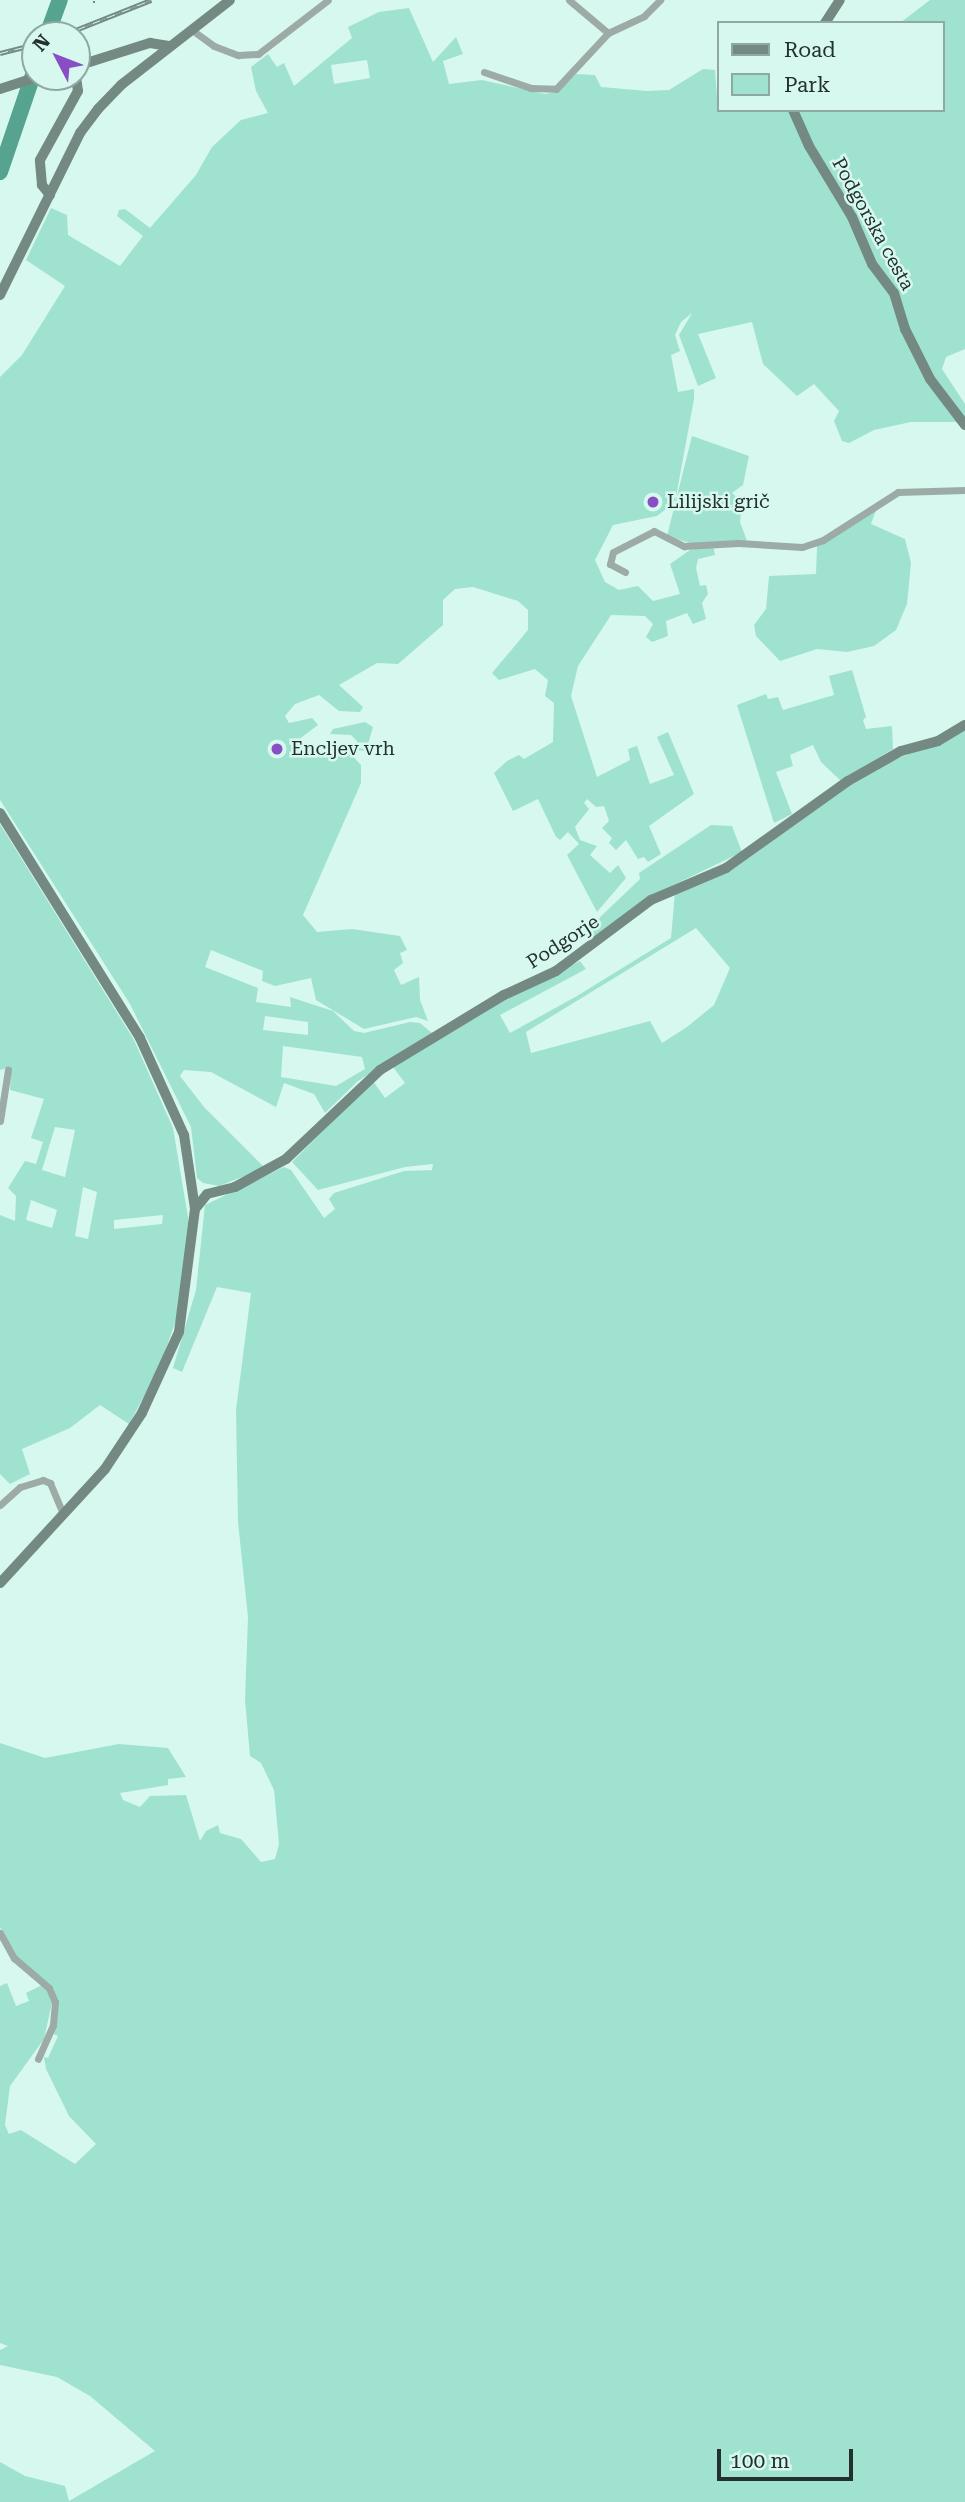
<!DOCTYPE html>
<meta charset="utf-8">
<style>
body{margin:0}
#map{position:relative;width:965px;height:2502px;overflow:hidden;background:#d7f8ee;font-family:"Roboto Serif",serif}
div>[style]{position:absolute}
[style*='--x']{left:calc(var(--x)*1px);top:calc(var(--y)*1px);width:calc(var(--w)*1px);rotate:calc(var(--a)*1deg)}
.green>*{inset:0;background:#a0e2d0}
.river>*{height:16px;margin:-8px;padding:0 8px;transform-origin:8px;border-radius:8px;background:#56a390}
.street>*{height:7px;margin:-3.5px;padding:0 3.5px;transform-origin:3.5px;border-radius:3.5px;background:#9daba7}
.secondary>*{height:10px;margin:-5px;padding:0 5px;transform-origin:5px;border-radius:5px;background:#758983}
.rail>*{height:5px;margin-top:-2.5px;transform-origin:0;background:repeating-linear-gradient(90deg,#d7f8ee 0 8px,#748a84 0 16px);box-sizing:border-box;border-block:2px solid #748a84}
.dots>*{width:19px;height:19px;translate:-50% -50%;box-sizing:border-box;border:4px solid #d7f8ee;border-radius:50%}
span{translate:-50% -50%;white-space:nowrap;text-align:center;line-height:1.15;-webkit-text-stroke:5px #d7f8ee;paint-order:stroke}
.street-label{font-size:19px;color:#23302d}
.poi-label{font-size:19px;color:#23302d}
.left{translate:0 -50%;text-align:left}
.legend{position:absolute;left:717px;top:21px;width:228px;height:91px;box-sizing:border-box;background:#d7f8ee;border:2px solid #8fa8a1;margin:0;padding:9px 12px;list-style:none;font-size:21px;color:#23302d}
.legend li{display:flex;align-items:center;gap:14px;height:35px}
.legend b{width:35px;border:2px solid #8fa8a1}
.north{position:absolute;left:21px;top:21px;width:70px;height:70px;box-sizing:border-box;background:#d7f8ee;border:2px solid #8fa8a1;border-radius:50%;rotate:312deg;font-size:19px;font-weight:700;line-height:28px;text-align:center;color:#23302d}
.north::after{content:'';display:block;margin:auto;width:24px;height:32px;background:#874ec5;clip-path:polygon(50% 0,100% 100%,50% 72%,0 100%)}
.scale{position:absolute;left:717px;top:2449px;width:136px;height:32px;box-sizing:border-box;border:4px solid #23302d;border-top:0;padding-left:9px;font-size:21px;line-height:24px;white-space:nowrap;color:#23302d;-webkit-text-stroke:5px #d7f8ee;paint-order:stroke}
</style>
<div id="map">
<div class="green">
<i style="clip-path:polygon(evenodd,930px 0,965px 0,965px 349px,946px 357px,942px 369px,965px 404px,965px 428px,956px 422px,911px 422px,874px 430px,849px 443px,842px 441px,834px 421px,839px 411px,814px 384px,797px 396px,763px 364px,752px 322px,698px 334px,716px 378px,698px 386px,679px 335px,692px 313px,681px 322px,675px 335px,680px 351px,671px 355px,678px 392px,694px 389px,694px 399px,675px 502px,657px 516px,613px 525px,595px 560px,605px 582px,619px 590px,638px 586px,653px 601px,680px 594px,670px 564px,690px 550px,713px 545px,715px 555px,698px 559px,696px 568px,700px 586px,706px 585px,708px 594px,702px 603px,706px 619px,693px 624px,687px 613px,666px 621px,668px 636px,652px 642px,646px 637px,653px 624px,645px 616px,611px 615px,578px 666px,571px 696px,597px 777px,630px 760px,628px 749px,637px 746px,650px 784px,674px 775px,657px 737px,668px 732px,694px 794px,649px 826px,661px 854px,648px 862px,644px 857px,638px 859px,626px 840px,616px 850px,609px 843px,612px 838px,602px 828px,609px 821px,604px 806px,596px 807px,587px 799px,584px 803px,589px 809px,575px 827px,580px 840px,597px 846px,590px 855px,610px 873px,618px 865px,626px 878px,597px 912px,567px 855px,579px 844px,568px 832px,560px 840px,556px 837px,538px 799px,513px 811px,494px 773px,507px 761px,519px 755px,524px 759px,553px 742px,554px 703px,545px 696px,548px 680px,535px 669px,499px 680px,492px 673px,528px 630px,528px 610px,518px 601px,473px 587px,455px 589px,443px 600px,443px 625px,398px 664px,377px 663px,339px 685px,363px 707px,360px 712px,339px 711px,319px 695px,295px 704px,285px 716px,289px 723px,312px 718px,318px 725px,294px 743px,298px 754px,348px 751px,361px 765px,361px 783px,303px 915px,317px 932px,352px 929px,400px 936px,407px 950px,400px 953px,403px 963px,394px 970px,401px 985px,419px 977px,420px 1000px,428px 1021px,416px 1017px,364px 1029px,316px 1000px,311px 978px,275px 986px,262px 981px,263px 971px,211px 950px,205px 967px,258px 988px,256px 1002px,291px 1007px,290px 997px,333px 1011px,354px 1031px,364px 1033px,410px 1022px,420px 1023px,432px 1033px,358px 1081px,325px 1113px,314px 1094px,284px 1083px,276px 1107px,211px 1072px,184px 1070px,180px 1076px,204px 1107px,265px 1168px,219px 1186px,203px 1183px,197px 1178px,191px 1127px,130px 1004px,0 800px,0 377px,22px 355px,65px 286px,26px 260px,51px 208px,67px 215px,68px 235px,120px 266px,143px 236px,117px 216px,119px 210px,125px 209px,150px 228px,196px 175px,212px 147px,241px 120px,268px 113px,256px 91px,251px 67px,268px 54px,277px 67px,284px 63px,294px 86px,352px 38px,348px 27px,379px 12px,409px 8px,433px 62px,456px 37px,463px 54px,443px 61px,449px 84px,482px 80px,545px 94px,559px 91px,576px 74px,595px 75px,601px 87px,647px 91px,669px 90px,703px 69px,715px 70px,718px 110px,942px 110px,942px 23px,900px 23px,930px 0,367px 60px,370px 78px,334px 84px,331px 65px,367px 60px,930px 0,265px 1016px,308px 1022px,308px 1035px,263px 1030px,265px 1016px,930px 0,283px 1046px,362px 1057px,365px 1069px,336px 1086px,281px 1077px,283px 1046px)"></i>
<i style="clip-path:polygon(692px 436px,749px 456px,743px 485px,732px 493px,742px 502px,740px 522px,747px 541px,693px 544px,667px 536px)"></i>
<i style="clip-path:polygon(879px 502px,871px 524px,905px 539px,911px 563px,907px 604px,896px 630px,874px 646px,847px 652px,817px 649px,780px 661px,756px 636px,754px 625px,766px 609px,769px 576px,816px 574px,817px 546px)"></i>
<i style="clip-path:polygon(852px 670px,866px 717px,863px 720px,866px 729px,892px 726px,893px 749px,841px 781px,821px 762px,813px 745px,790px 755px,793px 766px,776px 772px,792px 814px,774px 823px,737px 705px,766px 694px,768px 699px,778px 697px,783px 710px,834px 695px,829px 676px)"></i>
<i style="clip-path:polygon(365px 722px,373px 727px,366px 751px,356px 750px,357px 741px,351px 735px,330px 734px,333px 729px)"></i>
<i style="clip-path:polygon(evenodd,965px 730px,965px 2502px,0 2502px,0 2462px,25px 2476px,65px 2486px,69px 2501px,155px 2451px,90px 2396px,57px 2377px,0 2365px,0 2350px,8px 2346px,0 2343px,0 1986px,7px 1983px,16px 2006px,29px 2001px,26px 1993px,44px 1984px,53px 1998px,44px 2039px,10px 2086px,5px 2125px,9px 2134px,21px 2130px,75px 2164px,96px 2144px,69px 2116px,46px 2069px,44px 2057px,48px 2058px,58px 2036px,51px 2033px,56px 1998px,49px 1984px,17px 1958px,0 1927px,0 1743px,45px 1758px,119px 1744px,168px 1748px,186px 1777px,168px 1779px,168px 1785px,120px 1793px,123px 1800px,140px 1807px,150px 1796px,186px 1795px,200px 1841px,206px 1831px,218px 1825px,220px 1833px,241px 1839px,261px 1862px,275px 1859px,279px 1844px,274px 1790px,261px 1763px,250px 1756px,245px 1700px,248px 1617px,238px 1522px,236px 1410px,251px 1293px,217px 1287px,182px 1372px,173px 1368px,196px 1290px,205px 1205px,284px 1167px,291px 1170px,324px 1218px,335px 1209px,329px 1199px,334px 1193px,404px 1171px,432px 1170px,433px 1164px,405px 1167px,318px 1190px,292px 1162px,373px 1081px,385px 1098px,405px 1083px,393px 1067px,503px 999px,580px 961px,586px 969px,500px 1015px,510px 1033px,577px 996px,671px 938px,675px 892px,722px 873px,873px 769px,965px 730px,696px 928px,730px 968px,714px 1005px,687px 1027px,662px 1043px,650px 1021px,531px 1053px,526px 1032px,696px 928px)"></i>
<i style="clip-path:polygon(evenodd,0 824px,134px 1040px,173px 1128px,189px 1223px,180px 1309px,159px 1368px,129px 1424px,100px 1405px,70px 1428px,22px 1449px,30px 1474px,10px 1484px,0 1474px,0 1215px,15px 1221px,16px 1196px,8px 1188px,25px 1161px,36px 1164px,43px 1142px,31px 1138px,44px 1099px,10px 1090px,11px 1067px,0 1070px,0 824px,55px 1127px,75px 1130px,65px 1177px,42px 1170px,55px 1127px,0 824px,83px 1187px,97px 1192px,88px 1239px,75px 1236px,83px 1187px,0 824px,31px 1200px,57px 1210px,52px 1228px,26px 1220px,31px 1200px,0 824px,163px 1215px,162px 1224px,114px 1229px,114px 1220px,163px 1215px)"></i>
<i style="clip-path:polygon(711px 825px,732px 826px,742px 852px,657px 893px,596px 940px,592px 937px,596px 921px,640px 879px,639px 873px)"></i>
</div>
<div class="river">
<i style="--x:47;--y:35;--w:37;--a:-70"></i>
<i style="--x:0;--y:172;--w:109;--a:-71.2"></i>
</div>
<div class="street">
<i style="--x:569;--y:0;--w:51;--a:40.2"></i>
<i style="--x:192;--y:30;--w:27;--a:36"></i>
<i style="--x:214;--y:46;--w:26;--a:21"></i>
<i style="--x:238;--y:55;--w:20;--a:-3"></i>
<i style="--x:258;--y:54;--w:88;--a:-37.6"></i>
<i style="--x:484;--y:72;--w:50;--a:18.8"></i>
<i style="--x:531;--y:88;--w:25;--a:2"></i>
<i style="--x:556;--y:89;--w:76;--a:-47.1"></i>
<i style="--x:608;--y:33;--w:40;--a:-25"></i>
<i style="--x:644;--y:16;--w:23;--a:-45"></i>
<i style="--x:625;--y:572;--w:17;--a:-152"></i>
<i style="--x:610;--y:564;--w:12;--a:-76"></i>
<i style="--x:613;--y:552;--w:46;--a:-27.1"></i>
<i style="--x:654;--y:531;--w:34;--a:27"></i>
<i style="--x:684;--y:546;--w:54;--a:-3.2"></i>
<i style="--x:738;--y:543;--w:64;--a:3.6"></i>
<i style="--x:802;--y:547;--w:22;--a:-18"></i>
<i style="--x:823;--y:540;--w:89;--a:-32.6"></i>
<i style="--x:898;--y:492;--w:67;--a:-1.7"></i>
<i style="--x:0;--y:1121;--w:52;--a:-81.1"></i>
<i style="--x:0;--y:1505;--w:27;--a:-42"></i>
<i style="--x:20;--y:1487;--w:24;--a:-17"></i>
<i style="--x:43;--y:1480;--w:8;--a:23"></i>
<i style="--x:50;--y:1483;--w:34;--a:67"></i>
<i style="--x:0;--y:1933;--w:29;--a:61"></i>
<i style="--x:14;--y:1958;--w:46;--a:40.6"></i>
<i style="--x:49;--y:1988;--w:15;--a:67"></i>
<i style="--x:55;--y:2002;--w:23;--a:95"></i>
<i style="--x:53;--y:2025;--w:37;--a:114"></i>
</div>
<div class="secondary">
<i style="--x:825;--y:23;--w:27;--a:-57"></i>
<i style="--x:77;--y:66;--w:77;--a:-17.5"></i>
<i style="--x:150;--y:43;--w:19;--a:9"></i>
<i style="--x:0;--y:89;--w:39;--a:-18"></i>
<i style="--x:793;--y:110;--w:39;--a:66"></i>
<i style="--x:809;--y:146;--w:83;--a:58.8"></i>
<i style="--x:852;--y:217;--w:51;--a:66.9"></i>
<i style="--x:872;--y:264;--w:36;--a:53"></i>
<i style="--x:894;--y:293;--w:38;--a:73"></i>
<i style="--x:905;--y:329;--w:56;--a:63.4"></i>
<i style="--x:930;--y:379;--w:58;--a:52.7"></i>
<i style="--x:50;--y:195;--w:13;--a:-129"></i>
<i style="--x:42;--y:185;--w:25;--a:-95"></i>
<i style="--x:40;--y:160;--w:79;--a:-61.2"></i>
<i style="--x:78;--y:91;--w:14;--a:-98"></i>
<i style="--x:0;--y:295;--w:181;--a:-63.7"></i>
<i style="--x:80;--y:133;--w:30;--a:-53"></i>
<i style="--x:98;--y:109;--w:33;--a:-46"></i>
<i style="--x:121;--y:85;--w:138;--a:-37.9"></i>
<i style="--x:0;--y:813;--w:265;--a:58.1"></i>
<i style="--x:140;--y:1038;--w:107;--a:65.6"></i>
<i style="--x:184;--y:1135;--w:75;--a:81.5"></i>
<i style="--x:195;--y:1209;--w:124;--a:97.4"></i>
<i style="--x:179;--y:1332;--w:89;--a:114.6"></i>
<i style="--x:142;--y:1413;--w:67;--a:123.5"></i>
<i style="--x:105;--y:1469;--w:155;--a:132.6"></i>
<i style="--x:195;--y:1209;--w:19;--a:-51"></i>
<i style="--x:207;--y:1194;--w:29;--a:-14"></i>
<i style="--x:235;--y:1187;--w:58;--a:-28.8"></i>
<i style="--x:286;--y:1159;--w:129;--a:-43.4"></i>
<i style="--x:380;--y:1070;--w:145;--a:-31.2"></i>
<i style="--x:504;--y:995;--w:57;--a:-24.8"></i>
<i style="--x:556;--y:971;--w:119;--a:-36.8"></i>
<i style="--x:651;--y:900;--w:82;--a:-23.1"></i>
<i style="--x:726;--y:868;--w:150;--a:-35.5"></i>
<i style="--x:848;--y:781;--w:61;--a:-29.5"></i>
<i style="--x:901;--y:751;--w:38;--a:-15"></i>
<i style="--x:938;--y:741;--w:31;--a:-31"></i>
</div>
<div class="rail">
<i style="--x:93;--y:0;--w:2;--a:0"></i>
<i style="--x:63;--y:35;--w:95;--a:-21.7"></i>
<i style="--x:0;--y:53;--w:36;--a:-14"></i>
</div>
<div class="dots">
<i style="left:653px;top:502px;background:#874ec5"></i>
<i style="left:277px;top:749px;background:#874ec5"></i>
</div>
<div class="street-label">
<span style="left:873px;top:224px;rotate:61deg">Podgorska cesta</span>
<span style="left:563px;top:942px;rotate:-33deg">Podgorje</span>
</div>
<div class="poi-label">
<span class="left" style="left:667px;top:502px">Lilijski grič</span>
<span class="left" style="left:291px;top:749px">Encljev vrh</span>
</div>
<ul class="legend">
<li><b style="height:9px;background:#758983"></b>Road</li>
<li><b style="height:19px;background:#a0e2d0"></b>Park</li>
</ul>
<div class="north">N</div>
<div class="scale">100 m</div>
</div>
